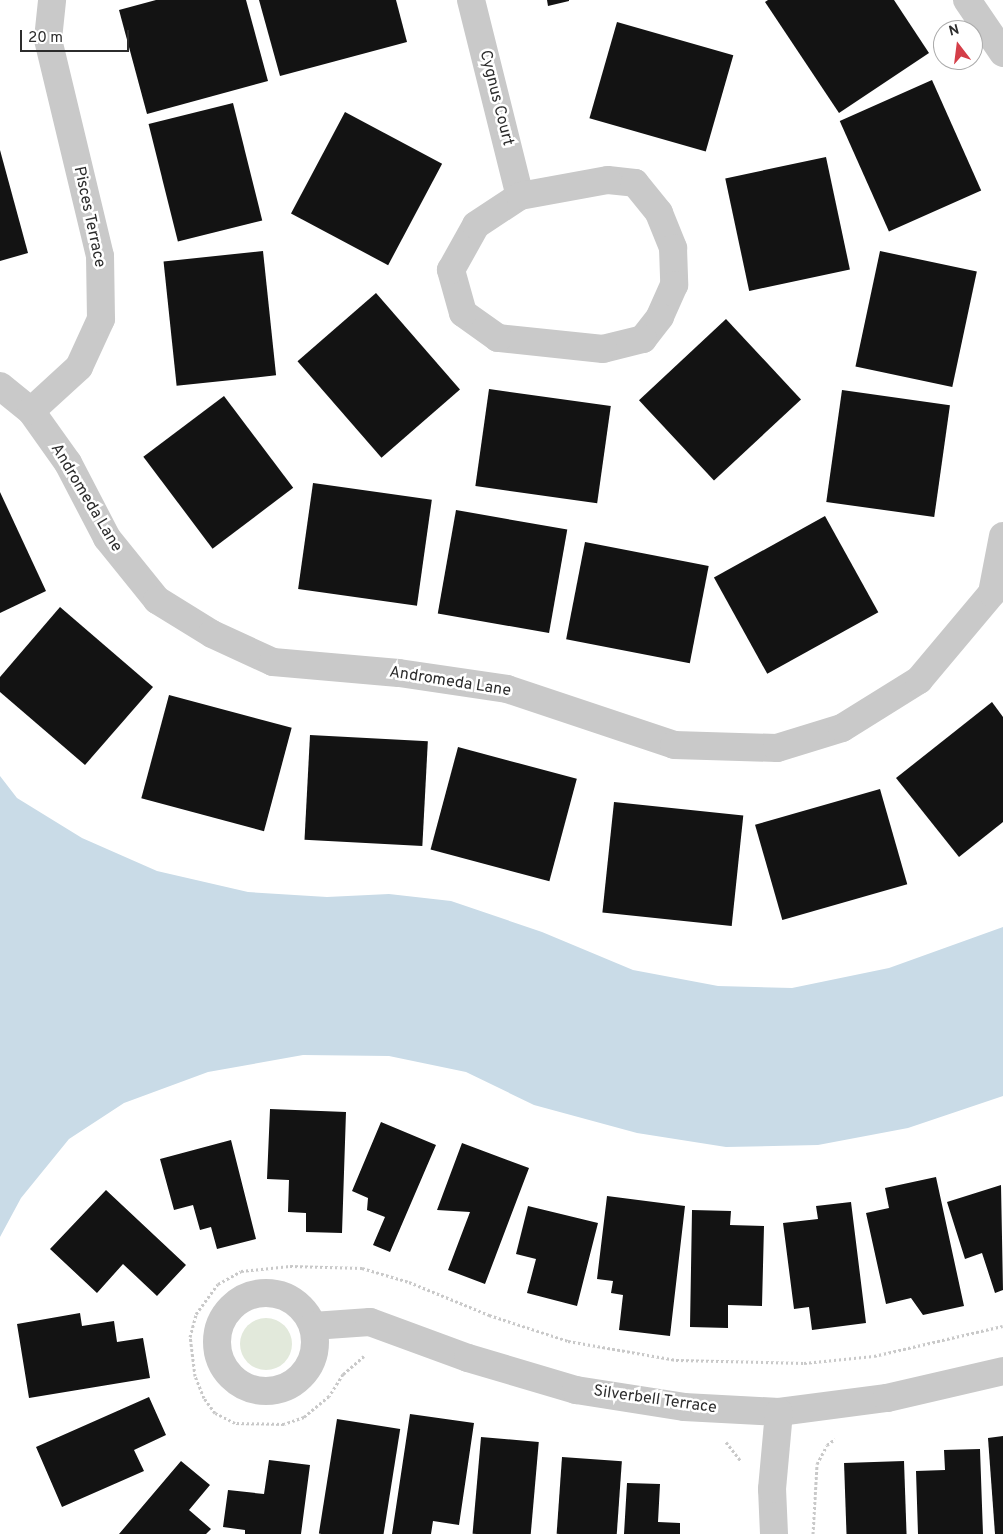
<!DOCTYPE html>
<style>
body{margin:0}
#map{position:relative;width:1003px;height:1534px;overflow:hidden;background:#fff;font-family:Overpass,sans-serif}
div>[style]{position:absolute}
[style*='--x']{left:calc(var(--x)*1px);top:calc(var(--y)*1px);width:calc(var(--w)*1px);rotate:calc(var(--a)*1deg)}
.green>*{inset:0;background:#e2e9db}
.round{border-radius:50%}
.water>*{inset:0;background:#c9dbe7}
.building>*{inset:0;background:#131313;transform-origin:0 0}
.path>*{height:3px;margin-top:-1.5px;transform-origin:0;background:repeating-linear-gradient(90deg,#c9c9c9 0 2.5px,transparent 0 5px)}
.minor>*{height:28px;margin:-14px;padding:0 14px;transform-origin:14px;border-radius:14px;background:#c9c9c9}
.minor>.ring{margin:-14px;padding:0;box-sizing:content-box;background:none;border:28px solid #c9c9c9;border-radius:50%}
span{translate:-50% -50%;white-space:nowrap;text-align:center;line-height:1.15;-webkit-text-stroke:5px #fff;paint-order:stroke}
.street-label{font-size:16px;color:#2c2c2c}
.north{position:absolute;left:933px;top:20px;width:50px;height:50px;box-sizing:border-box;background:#fff;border:1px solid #ababab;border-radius:50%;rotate:345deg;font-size:14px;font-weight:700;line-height:20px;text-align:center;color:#2c2c2c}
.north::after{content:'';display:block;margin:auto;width:18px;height:22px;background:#d43e48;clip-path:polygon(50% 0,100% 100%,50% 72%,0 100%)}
.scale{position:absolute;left:20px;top:30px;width:109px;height:22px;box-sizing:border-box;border:2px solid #2c2c2c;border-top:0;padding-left:6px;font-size:15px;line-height:18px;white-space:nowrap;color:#2c2c2c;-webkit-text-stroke:4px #fff;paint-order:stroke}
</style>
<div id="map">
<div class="green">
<i class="round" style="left:240px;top:1318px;width:52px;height:52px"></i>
</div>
<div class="water">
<i style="clip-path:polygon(0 776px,17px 798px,82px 838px,157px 871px,248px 892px,327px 897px,389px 894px,451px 901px,542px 932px,633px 970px,718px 986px,792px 988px,889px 968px,1003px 927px,1003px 1096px,908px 1128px,818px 1145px,726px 1147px,637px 1133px,534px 1105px,466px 1072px,389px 1056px,303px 1055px,208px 1072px,124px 1103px,69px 1139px,21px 1198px,0 1237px)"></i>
</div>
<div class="building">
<i style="clip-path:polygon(156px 0,246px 0,268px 81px,147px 114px,119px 10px)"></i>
<i style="clip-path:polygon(259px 0,396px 0,407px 42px,280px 76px)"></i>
<i style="clip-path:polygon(547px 0,569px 0,569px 1px,548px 6px)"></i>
<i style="clip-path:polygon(768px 0,894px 0,929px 53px,839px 113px,765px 2px)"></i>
<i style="left:617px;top:22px;width:121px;height:100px;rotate:16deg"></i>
<i style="left:932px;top:80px;width:121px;height:101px;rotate:66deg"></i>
<i style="left:233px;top:103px;width:121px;height:87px;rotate:76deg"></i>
<i style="left:345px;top:112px;width:110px;height:115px;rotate:28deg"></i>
<i style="clip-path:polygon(0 150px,28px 253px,0 261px)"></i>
<i style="left:826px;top:157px;width:115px;height:103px;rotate:78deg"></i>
<i style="left:263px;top:251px;width:125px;height:100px;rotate:84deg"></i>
<i style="left:880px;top:251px;width:99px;height:118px;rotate:12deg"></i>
<i style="left:376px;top:293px;width:128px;height:104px;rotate:49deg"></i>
<i style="left:726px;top:319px;width:110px;height:119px;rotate:47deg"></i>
<i style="left:489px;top:389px;width:123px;height:98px;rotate:8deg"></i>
<i style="left:842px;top:390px;width:109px;height:113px;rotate:8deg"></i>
<i style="left:224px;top:396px;width:115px;height:101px;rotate:53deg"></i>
<i style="left:313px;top:483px;width:120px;height:107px;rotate:8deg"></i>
<i style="clip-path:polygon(0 492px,46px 591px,0 613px)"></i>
<i style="left:456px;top:510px;width:113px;height:105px;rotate:10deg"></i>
<i style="left:825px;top:516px;width:110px;height:127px;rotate:61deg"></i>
<i style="left:585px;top:542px;width:126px;height:99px;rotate:11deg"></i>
<i style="clip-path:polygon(60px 607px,153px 687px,85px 765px,0 692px,0 677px)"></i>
<i style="left:169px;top:695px;width:127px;height:107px;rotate:15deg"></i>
<i style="clip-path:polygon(992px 702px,1003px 717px,1003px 822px,959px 857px,896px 778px)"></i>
<i style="left:310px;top:735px;width:118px;height:105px;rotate:3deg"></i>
<i style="left:458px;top:747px;width:123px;height:106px;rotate:15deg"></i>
<i style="left:880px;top:789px;width:99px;height:130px;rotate:74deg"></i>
<i style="left:614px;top:802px;width:130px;height:111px;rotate:6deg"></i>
<i style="clip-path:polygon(270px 1109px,346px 1112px,342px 1233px,306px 1232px,306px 1213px,288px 1212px,289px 1180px,267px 1179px)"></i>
<i style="clip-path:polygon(381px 1122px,436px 1145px,390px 1252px,373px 1245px,385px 1217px,367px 1210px,368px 1198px,352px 1191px)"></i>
<i style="clip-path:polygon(231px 1140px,256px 1239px,217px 1249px,211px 1227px,200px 1230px,193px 1205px,174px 1210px,160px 1159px)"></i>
<i style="clip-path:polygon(462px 1143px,529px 1168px,485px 1284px,448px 1270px,470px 1212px,437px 1210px)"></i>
<i style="clip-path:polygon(936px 1177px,964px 1306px,923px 1315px,911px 1298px,886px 1304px,866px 1213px,889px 1208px,885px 1188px)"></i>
<i style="clip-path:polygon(1001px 1185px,1003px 1290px,995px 1293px,982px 1253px,965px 1259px,947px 1202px)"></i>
<i style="clip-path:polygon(106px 1190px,186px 1265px,157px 1296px,123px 1264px,97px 1293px,50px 1249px)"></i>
<i style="clip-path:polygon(607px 1196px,685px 1206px,670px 1336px,619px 1330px,623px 1295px,611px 1293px,613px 1281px,597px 1279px)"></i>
<i style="clip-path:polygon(851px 1202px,866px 1323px,812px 1330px,809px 1307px,794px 1309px,783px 1223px,818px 1219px,816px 1206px)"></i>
<i style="clip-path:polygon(528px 1206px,598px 1223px,577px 1306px,527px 1293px,536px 1259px,516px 1254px)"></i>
<i style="clip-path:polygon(692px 1210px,731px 1211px,730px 1225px,764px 1226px,762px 1306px,728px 1305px,728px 1328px,690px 1327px)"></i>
<i style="clip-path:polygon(80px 1313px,82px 1326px,114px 1321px,117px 1342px,143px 1338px,150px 1378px,29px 1398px,17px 1324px)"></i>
<i style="clip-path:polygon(149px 1397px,166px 1435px,134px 1450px,144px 1471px,62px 1507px,36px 1447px)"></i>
<i style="clip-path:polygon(410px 1414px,474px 1423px,459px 1525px,433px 1521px,431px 1534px,392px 1534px)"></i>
<i style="left:337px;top:1419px;width:64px;height:116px;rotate:9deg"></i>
<i style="clip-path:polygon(1003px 1436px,1003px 1534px,995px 1534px,988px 1438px)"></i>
<i style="left:481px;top:1437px;width:58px;height:97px;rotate:5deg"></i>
<i style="clip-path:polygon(980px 1449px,983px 1534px,918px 1534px,916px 1471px,945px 1470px,944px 1450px)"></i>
<i style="left:562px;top:1457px;width:60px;height:77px;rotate:4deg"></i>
<i style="clip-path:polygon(269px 1460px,310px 1465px,301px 1534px,245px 1534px,245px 1530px,223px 1527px,228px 1490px,264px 1494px)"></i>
<i style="clip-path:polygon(181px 1461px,210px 1485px,189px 1510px,211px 1529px,206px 1534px,119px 1534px)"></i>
<i style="left:904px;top:1461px;width:73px;height:60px;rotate:88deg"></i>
<i style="clip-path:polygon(627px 1483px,660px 1484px,658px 1522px,680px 1523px,680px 1534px,624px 1534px)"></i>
</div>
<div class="path">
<i style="--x:364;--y:1356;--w:28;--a:139"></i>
<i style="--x:343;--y:1374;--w:26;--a:122"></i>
<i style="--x:329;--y:1396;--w:33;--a:140"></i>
<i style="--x:304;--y:1417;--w:21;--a:161"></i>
<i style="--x:284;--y:1424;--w:49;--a:-178.8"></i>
<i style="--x:235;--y:1423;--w:22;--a:-153"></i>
<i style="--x:215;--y:1413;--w:19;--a:-126"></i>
<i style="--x:204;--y:1398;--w:24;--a:-112"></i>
<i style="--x:195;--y:1376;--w:39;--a:-97"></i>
<i style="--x:190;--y:1337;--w:24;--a:-75"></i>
<i style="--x:196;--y:1314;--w:37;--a:-54"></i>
<i style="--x:218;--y:1284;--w:26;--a:-29"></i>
<i style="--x:241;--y:1271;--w:49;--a:-5.8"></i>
<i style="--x:290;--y:1266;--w:72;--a:1.6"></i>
<i style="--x:362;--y:1268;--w:49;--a:16.6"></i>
<i style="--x:409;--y:1282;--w:87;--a:22.4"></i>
<i style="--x:489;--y:1315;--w:83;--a:18.2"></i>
<i style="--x:568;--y:1341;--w:110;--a:10"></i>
<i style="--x:676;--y:1360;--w:128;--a:1.3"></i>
<i style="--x:804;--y:1363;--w:70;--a:-5.7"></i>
<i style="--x:874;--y:1356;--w:132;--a:-13.1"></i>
<i style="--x:726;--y:1442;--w:24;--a:52"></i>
<i style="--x:813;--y:1534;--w:70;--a:-86.7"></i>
<i style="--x:817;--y:1464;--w:21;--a:-62"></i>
<i style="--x:827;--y:1445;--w:10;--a:-37"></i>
</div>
<div class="minor">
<i style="--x:471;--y:0;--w:202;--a:76"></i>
<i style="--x:967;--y:0;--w:64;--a:55.8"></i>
<i style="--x:608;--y:180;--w:27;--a:6"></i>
<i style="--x:635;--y:183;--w:38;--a:51"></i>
<i style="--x:659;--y:213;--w:38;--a:68"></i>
<i style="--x:673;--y:248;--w:37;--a:88"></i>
<i style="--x:674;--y:285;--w:35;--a:114"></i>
<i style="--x:660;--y:317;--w:28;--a:128"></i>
<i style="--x:643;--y:339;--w:41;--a:166"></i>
<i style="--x:603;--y:349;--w:106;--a:-174"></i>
<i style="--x:498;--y:338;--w:43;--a:-144.5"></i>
<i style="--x:463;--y:313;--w:45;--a:-105.6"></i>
<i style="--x:451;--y:270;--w:51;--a:-60.9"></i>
<i style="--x:476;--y:225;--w:53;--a:-33.4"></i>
<i style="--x:520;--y:196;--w:89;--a:-10.3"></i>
<i style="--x:0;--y:386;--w:40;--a:39"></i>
<i style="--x:31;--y:411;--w:64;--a:54.6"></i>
<i style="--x:68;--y:463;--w:85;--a:62.5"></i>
<i style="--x:107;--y:538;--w:80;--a:51.1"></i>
<i style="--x:157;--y:600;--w:65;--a:31.7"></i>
<i style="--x:212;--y:634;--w:67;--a:24.7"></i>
<i style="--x:273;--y:662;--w:126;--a:5"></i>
<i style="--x:399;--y:673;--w:109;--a:8.4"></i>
<i style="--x:507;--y:689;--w:176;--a:18.5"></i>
<i style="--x:674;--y:745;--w:103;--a:1.7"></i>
<i style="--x:777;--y:748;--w:68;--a:-17.1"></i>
<i style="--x:842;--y:728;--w:91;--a:-31.9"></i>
<i style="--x:919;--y:680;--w:114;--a:-50"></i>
<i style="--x:992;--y:593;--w:58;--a:-79.1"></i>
<i style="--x:31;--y:411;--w:65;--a:-42.5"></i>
<i style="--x:79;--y:367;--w:53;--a:-65.4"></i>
<i style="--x:101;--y:319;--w:63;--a:-90.9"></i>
<i style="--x:100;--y:256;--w:223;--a:-103.5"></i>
<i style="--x:48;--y:39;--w:39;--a:-84"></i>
<i class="ring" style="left:217px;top:1293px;width:70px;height:70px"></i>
<i style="--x:313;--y:1326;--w:57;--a:-4"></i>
<i style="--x:370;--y:1322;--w:104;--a:20.2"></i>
<i style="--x:468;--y:1358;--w:113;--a:16.5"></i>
<i style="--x:576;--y:1390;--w:109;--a:8.9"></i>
<i style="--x:684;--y:1407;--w:95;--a:3"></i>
<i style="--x:779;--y:1412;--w:109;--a:-7.4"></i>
<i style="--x:887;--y:1398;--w:119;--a:-13.1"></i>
<i style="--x:774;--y:1534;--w:45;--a:-92.5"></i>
<i style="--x:772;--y:1489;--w:77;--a:-84.8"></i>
</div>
<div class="street-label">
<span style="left:496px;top:98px;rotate:76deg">Cygnus Court</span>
<span style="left:89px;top:217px;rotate:78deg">Pisces Terrace</span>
<span style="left:86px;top:498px;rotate:59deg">Andromeda Lane</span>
<span style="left:450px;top:682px;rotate:9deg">Andromeda Lane</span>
<span style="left:655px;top:1400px;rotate:8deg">Silverbell Terrace</span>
</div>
<div class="north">N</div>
<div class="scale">20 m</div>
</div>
